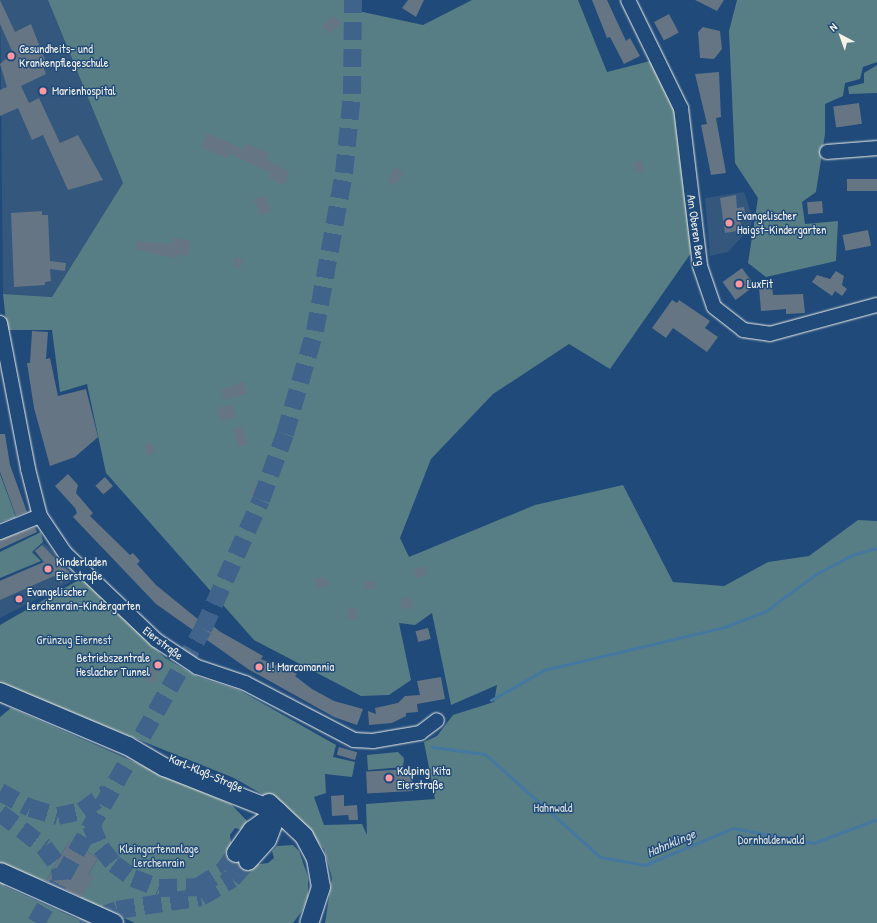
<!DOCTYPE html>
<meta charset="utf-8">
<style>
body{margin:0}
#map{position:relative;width:877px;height:923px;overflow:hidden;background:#1f4a7a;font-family:"Patrick Hand",sans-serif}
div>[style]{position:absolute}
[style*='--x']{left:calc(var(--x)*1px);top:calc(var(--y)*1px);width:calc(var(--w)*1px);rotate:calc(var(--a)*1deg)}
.built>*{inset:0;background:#34577d}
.green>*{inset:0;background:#577e85}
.stream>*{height:3px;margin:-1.5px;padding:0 1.5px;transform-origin:1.5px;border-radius:1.5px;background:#4478a1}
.building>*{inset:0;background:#657584;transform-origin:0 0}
.major-tunnel>*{height:18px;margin-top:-9px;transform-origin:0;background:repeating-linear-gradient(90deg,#3f638a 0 18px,transparent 0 27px)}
.roads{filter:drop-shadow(0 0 1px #f4f1e8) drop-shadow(0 0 1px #f4f1e8)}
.minor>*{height:14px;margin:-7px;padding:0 7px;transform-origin:7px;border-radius:7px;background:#1f4a7a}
.major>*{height:18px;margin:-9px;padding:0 9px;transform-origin:9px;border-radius:9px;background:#1f4a7a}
.dots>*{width:11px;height:11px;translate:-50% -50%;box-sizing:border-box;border:2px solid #1f4a7a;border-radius:50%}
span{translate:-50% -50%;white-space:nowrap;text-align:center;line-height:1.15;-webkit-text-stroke:3px #1f4a7a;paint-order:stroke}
.poi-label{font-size:12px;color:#f4f1e8}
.left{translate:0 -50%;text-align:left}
.right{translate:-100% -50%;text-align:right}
.street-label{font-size:12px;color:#f4f1e8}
.park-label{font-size:12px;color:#dce0d9}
.water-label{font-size:13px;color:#dadfdd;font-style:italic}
.north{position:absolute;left:821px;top:16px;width:40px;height:40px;-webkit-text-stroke:3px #1f4a7a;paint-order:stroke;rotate:319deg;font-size:11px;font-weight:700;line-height:16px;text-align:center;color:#f4f1e8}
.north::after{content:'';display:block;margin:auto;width:14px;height:18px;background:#f4f1e8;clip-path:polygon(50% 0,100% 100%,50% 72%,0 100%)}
</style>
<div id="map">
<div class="built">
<i style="clip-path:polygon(0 0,48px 0,123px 183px,52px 297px,3px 294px)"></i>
<i style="clip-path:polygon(744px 192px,753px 218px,750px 228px,728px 252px,710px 256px,705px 198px)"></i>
<i style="clip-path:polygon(44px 543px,80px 577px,0 618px,0 580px,43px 562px,34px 551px)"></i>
</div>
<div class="green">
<i style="clip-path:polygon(48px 0,345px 0,349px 9px,423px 25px,472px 0,578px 0,607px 72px,658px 59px,676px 96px,691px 253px,610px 369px,569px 344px,493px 394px,431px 459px,400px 538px,409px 557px,535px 505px,623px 485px,673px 582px,724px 586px,768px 562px,809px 556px,858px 520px,877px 521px,877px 923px,325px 923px,332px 878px,324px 849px,290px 810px,234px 778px,0 684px,0 625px,82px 578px,165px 658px,198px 677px,239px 690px,336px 745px,333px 757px,355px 762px,352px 777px,325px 774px,326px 793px,314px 797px,324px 825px,362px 824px,367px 835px,366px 804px,435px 799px,424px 742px,437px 736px,453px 715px,494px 702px,497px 685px,451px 705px,432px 613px,415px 625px,399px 623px,411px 680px,389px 695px,361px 696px,254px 640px,106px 473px,87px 384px,60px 392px,52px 330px,7px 330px,3px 294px,52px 297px,123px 183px)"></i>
<i style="clip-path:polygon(737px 0,877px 0,877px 62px,863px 67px,860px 79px,845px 83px,843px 96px,825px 104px,825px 134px,816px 192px,802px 202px,805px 224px,838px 221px,836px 261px,766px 277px,748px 263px,758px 198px,735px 163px,729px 31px)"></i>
<i style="clip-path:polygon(877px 65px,877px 93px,849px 94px,848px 87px,864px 83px,864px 73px)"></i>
<i style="clip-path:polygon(0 474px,16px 517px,0 522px)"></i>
<i style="clip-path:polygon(41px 532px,43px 542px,32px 552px,41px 561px,0 578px,0 552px)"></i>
<i style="clip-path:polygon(11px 708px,231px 804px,247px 821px,243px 830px,235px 828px,230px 835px,232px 849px,253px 865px,268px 863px,274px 858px,272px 851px,277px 846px,293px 845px,299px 851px,308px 877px,308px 896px,302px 911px,293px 923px,135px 923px,80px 898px,93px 877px,89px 874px,98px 858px,69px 841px,46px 881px,13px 870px,4px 886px,86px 923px,0 923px,0 717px)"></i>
<i style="clip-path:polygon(398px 752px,404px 758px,403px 767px,368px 770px,367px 755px)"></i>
</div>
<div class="stream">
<i style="--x:491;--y:700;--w:61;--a:-29.5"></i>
<i style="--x:544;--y:670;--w:186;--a:-13.4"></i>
<i style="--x:725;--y:627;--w:44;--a:-21.3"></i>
<i style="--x:766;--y:611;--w:62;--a:-36.5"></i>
<i style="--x:816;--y:574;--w:41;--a:-27.8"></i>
<i style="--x:852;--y:555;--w:26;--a:-16"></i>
<i style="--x:432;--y:747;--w:53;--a:7.5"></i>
<i style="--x:485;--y:754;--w:154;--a:41.8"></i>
<i style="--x:600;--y:857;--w:46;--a:10.1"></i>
<i style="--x:645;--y:865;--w:95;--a:-22.8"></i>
<i style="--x:733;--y:828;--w:82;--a:10.5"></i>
<i style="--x:814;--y:843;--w:67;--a:-20.9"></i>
</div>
<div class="building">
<i style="clip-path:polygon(0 0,15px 32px,31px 24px,47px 65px,43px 66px,46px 74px,21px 86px,29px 103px,39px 98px,60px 143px,78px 135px,103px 180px,68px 190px,43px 135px,32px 140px,18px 108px,0 116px,0 90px,7px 87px,0 64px,13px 53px,0 24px)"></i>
<i style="clip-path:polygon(408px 0,424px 0,416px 17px,402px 8px)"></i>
<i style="clip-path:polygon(592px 0,607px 0,626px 41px,630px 38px,640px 56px,624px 64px,610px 37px,607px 38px)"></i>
<i style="clip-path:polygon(695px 0,724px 0,717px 11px)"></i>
<i style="left:669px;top:14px;width:21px;height:17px;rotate:62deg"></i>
<i style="left:334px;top:15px;width:11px;height:16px;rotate:49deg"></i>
<i style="clip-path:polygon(703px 27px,720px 31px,722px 49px,714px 59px,700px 58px,698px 32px)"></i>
<i style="clip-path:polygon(719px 72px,721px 117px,716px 118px,726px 173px,711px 175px,701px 125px,707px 124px,695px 74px)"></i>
<i style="left:859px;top:103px;width:21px;height:26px;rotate:82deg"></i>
<i style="clip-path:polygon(207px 133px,243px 149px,245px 144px,251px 145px,269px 153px,266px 159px,289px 171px,286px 182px,283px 185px,270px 178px,270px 173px,230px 154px,227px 159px,201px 147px)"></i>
<i style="left:643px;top:161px;width:11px;height:9px;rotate:85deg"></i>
<i style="left:396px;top:167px;width:10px;height:16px;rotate:37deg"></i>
<i style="left:877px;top:179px;width:12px;height:30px;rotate:90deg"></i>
<i style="left:265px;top:195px;width:17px;height:12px;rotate:69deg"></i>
<i style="clip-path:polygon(736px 195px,737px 208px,744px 207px,746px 220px,740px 221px,742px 230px,725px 233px,720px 198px)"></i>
<i style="left:822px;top:201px;width:12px;height:15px;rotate:85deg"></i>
<i style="clip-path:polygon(42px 211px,42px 215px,48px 215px,50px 261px,66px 263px,65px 271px,50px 269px,51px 281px,45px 282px,45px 285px,14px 287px,11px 213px)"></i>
<i style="left:868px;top:230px;width:16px;height:26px;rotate:79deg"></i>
<i style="clip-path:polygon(173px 238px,191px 241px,188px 256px,178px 254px,177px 259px,135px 249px,137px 241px,172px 244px)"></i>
<i style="left:235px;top:257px;width:8px;height:10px;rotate:14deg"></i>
<i style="left:742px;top:268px;width:22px;height:24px;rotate:54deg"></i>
<i style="clip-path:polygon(836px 271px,844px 276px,842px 285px,847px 289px,842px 296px,835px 291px,832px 296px,812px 282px,817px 275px,830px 279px)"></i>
<i style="clip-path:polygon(772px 286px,773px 295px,803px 294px,805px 313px,786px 314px,786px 309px,761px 311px,759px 287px)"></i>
<i style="clip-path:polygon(672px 300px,677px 303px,679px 300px,710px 321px,705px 328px,718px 337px,707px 352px,673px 328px,666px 338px,652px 328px)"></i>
<i style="clip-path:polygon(32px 331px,48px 332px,46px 359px,50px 358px,58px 396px,86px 389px,98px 437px,75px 457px,50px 466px,34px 408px,27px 363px,30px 363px)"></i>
<i style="clip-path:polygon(244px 381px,247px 394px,224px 400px,222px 390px)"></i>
<i style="left:232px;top:404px;width:14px;height:16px;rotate:73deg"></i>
<i style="left:243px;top:426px;width:19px;height:11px;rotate:74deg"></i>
<i style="clip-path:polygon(0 434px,5px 434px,10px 465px,27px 512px,16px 516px,0 472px)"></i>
<i style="left:152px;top:442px;width:11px;height:9px;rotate:68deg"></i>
<i style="clip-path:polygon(68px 474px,78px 485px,76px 493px,93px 513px,90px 516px,130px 555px,133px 553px,140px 561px,137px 564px,156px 585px,199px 620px,202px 616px,219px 631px,263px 656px,261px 659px,297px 674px,295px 676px,312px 689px,334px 701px,363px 709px,357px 725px,334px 717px,248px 669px,156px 604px,73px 517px,77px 513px,75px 508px,55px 486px)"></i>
<i style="left:105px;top:477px;width:12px;height:13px;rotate:48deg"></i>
<i style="left:257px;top:484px;width:8px;height:12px;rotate:40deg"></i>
<i style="clip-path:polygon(35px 527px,37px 532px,0 549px,0 540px)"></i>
<i style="clip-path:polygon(42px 545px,71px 574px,61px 583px,54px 576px,0 600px,0 581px,44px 562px,35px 551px)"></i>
<i style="left:424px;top:566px;width:9px;height:11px;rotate:72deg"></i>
<i style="clip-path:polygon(323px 577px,331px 584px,317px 590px,314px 579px)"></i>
<i style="left:364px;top:581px;width:11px;height:8px"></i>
<i style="left:411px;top:598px;width:10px;height:10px;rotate:84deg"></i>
<i style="left:348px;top:607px;width:9px;height:12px;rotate:6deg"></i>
<i style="left:428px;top:628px;width:11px;height:13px;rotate:75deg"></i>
<i style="left:154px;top:660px;width:10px;height:21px;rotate:29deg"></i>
<i style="clip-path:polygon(441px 677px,445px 699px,417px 704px,418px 712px,406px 713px,406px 716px,392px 723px,369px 725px,368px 711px,376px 714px,375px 708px,398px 703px,405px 696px,420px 695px,417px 681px)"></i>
<i style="left:339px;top:747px;width:19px;height:8px;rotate:16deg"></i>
<i style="left:412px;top:769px;width:22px;height:46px;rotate:87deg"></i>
<i style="clip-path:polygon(344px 795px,344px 806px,357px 805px,358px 820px,349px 820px,348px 815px,332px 816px,331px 796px)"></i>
<i style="clip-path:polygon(69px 841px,98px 858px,89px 874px,94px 877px,81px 897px,46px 881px)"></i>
</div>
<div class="major-tunnel">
<i style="--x:0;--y:792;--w:34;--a:28"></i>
<i style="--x:30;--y:808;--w:29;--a:16"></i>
<i style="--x:58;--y:816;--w:25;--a:-12"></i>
<i style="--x:82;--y:811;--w:31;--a:-36"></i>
<i style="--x:0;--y:813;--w:56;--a:37.7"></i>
<i style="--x:44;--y:847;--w:26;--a:53"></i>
<i style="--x:60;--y:868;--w:12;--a:85"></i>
<i style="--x:91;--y:825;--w:25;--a:67"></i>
<i style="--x:101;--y:848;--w:21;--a:51"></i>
<i style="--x:114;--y:864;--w:24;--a:36"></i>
<i style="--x:133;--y:878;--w:28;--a:21"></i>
<i style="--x:159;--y:888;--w:39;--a:-1"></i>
<i style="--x:198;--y:887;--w:31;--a:-33"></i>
<i style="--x:224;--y:870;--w:21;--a:-55"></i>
<i style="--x:36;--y:923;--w:338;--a:-60.4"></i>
<i style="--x:203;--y:629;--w:141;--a:-65.8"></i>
<i style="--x:261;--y:500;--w:70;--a:-70"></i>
<i style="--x:285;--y:434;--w:107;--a:-73.8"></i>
<i style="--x:315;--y:331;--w:161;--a:-79.6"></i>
<i style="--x:344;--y:173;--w:79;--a:-84.2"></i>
<i style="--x:352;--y:94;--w:94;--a:-89.4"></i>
<i style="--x:80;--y:923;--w:39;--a:-19"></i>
<i style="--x:117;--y:910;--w:85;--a:-8.8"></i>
<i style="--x:201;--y:897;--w:36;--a:-30"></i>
<i style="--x:232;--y:879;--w:24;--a:-48"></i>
</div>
<div class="roads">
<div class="minor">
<i style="--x:628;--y:0;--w:120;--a:63.9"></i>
<i style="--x:681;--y:108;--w:159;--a:83.1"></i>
<i style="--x:700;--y:266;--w:43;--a:71.1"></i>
<i style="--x:714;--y:307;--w:37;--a:38"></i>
<i style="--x:743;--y:330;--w:27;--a:8"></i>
<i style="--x:770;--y:334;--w:111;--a:-15.2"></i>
<i style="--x:827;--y:152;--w:50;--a:-4.6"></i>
<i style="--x:0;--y:323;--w:149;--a:79.1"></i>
<i style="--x:28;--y:469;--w:49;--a:75.7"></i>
<i style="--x:40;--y:516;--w:45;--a:56"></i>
<i style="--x:65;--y:553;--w:126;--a:43.7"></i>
<i style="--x:156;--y:640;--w:49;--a:33.4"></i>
<i style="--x:197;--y:667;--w:51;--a:18.4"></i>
<i style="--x:245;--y:683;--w:123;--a:27.6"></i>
<i style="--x:354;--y:740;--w:19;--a:3"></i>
<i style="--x:373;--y:741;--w:48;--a:-9.7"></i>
<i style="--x:420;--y:733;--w:21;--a:-37"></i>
<i style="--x:0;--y:532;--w:43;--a:-21.8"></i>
</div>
<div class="major">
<i style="--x:0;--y:692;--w:139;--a:22.9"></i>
<i style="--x:128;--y:746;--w:42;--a:30.3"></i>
<i style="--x:164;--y:767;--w:123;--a:21.5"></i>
<i style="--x:269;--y:803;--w:48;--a:43.3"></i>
<i style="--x:304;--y:836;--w:26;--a:62"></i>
<i style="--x:316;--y:859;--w:28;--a:80"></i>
<i style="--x:321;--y:887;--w:38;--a:108"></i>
<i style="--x:236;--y:853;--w:28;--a:-55"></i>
<i style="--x:252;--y:830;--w:32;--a:-35"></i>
<i style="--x:248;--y:861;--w:28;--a:-48"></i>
<i style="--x:267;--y:840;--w:30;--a:-69"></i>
<i style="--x:0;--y:872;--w:125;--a:24.1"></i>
</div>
</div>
<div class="dots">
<i style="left:11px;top:56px;background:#ff9aa2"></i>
<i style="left:43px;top:91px;background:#ff9aa2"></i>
<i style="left:729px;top:223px;background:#ff9aa2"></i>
<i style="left:739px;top:284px;background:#ff9aa2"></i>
<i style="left:48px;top:569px;background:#ff9aa2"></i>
<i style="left:19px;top:599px;background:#ff9aa2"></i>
<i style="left:158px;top:665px;background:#ff9aa2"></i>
<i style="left:259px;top:667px;background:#ff9aa2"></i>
<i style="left:389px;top:778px;background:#ff9aa2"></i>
</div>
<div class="poi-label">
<span class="left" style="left:19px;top:56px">Gesundheits- und<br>Krankenpflegeschule</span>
<span class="left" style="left:52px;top:91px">Marienhospital</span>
<span class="left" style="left:737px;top:223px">Evangelischer<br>Haigst-Kindergarten</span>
<span class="left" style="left:747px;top:284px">LuxFit</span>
<span class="left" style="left:56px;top:569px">Kinderladen<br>Eierstraße</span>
<span class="left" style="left:27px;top:599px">Evangelischer<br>Lerchenrain-Kindergarten</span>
<span class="right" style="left:150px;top:665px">Betriebszentrale<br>Heslacher Tunnel</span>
<span class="left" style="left:267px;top:667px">L! Marcomannia</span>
<span class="left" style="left:397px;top:778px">Kolping Kita<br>Eierstraße</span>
</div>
<div class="street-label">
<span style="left:696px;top:230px;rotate:82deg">Am Oberen Berg</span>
<span style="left:163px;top:643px;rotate:37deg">Eierstraße</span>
<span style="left:206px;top:773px;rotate:23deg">Karl-Kloß-Straße</span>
</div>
<div class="park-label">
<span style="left:74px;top:640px">Grünzug Eiernest</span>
<span style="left:553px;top:808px">Hahnwald</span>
<span style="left:771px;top:840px">Dornhaldenwald</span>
<span style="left:159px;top:856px">Kleingartenanlage<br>Lerchenrain</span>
</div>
<div class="water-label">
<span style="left:671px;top:843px;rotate:-23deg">Hahnklinge</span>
</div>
<div class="north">N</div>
</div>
